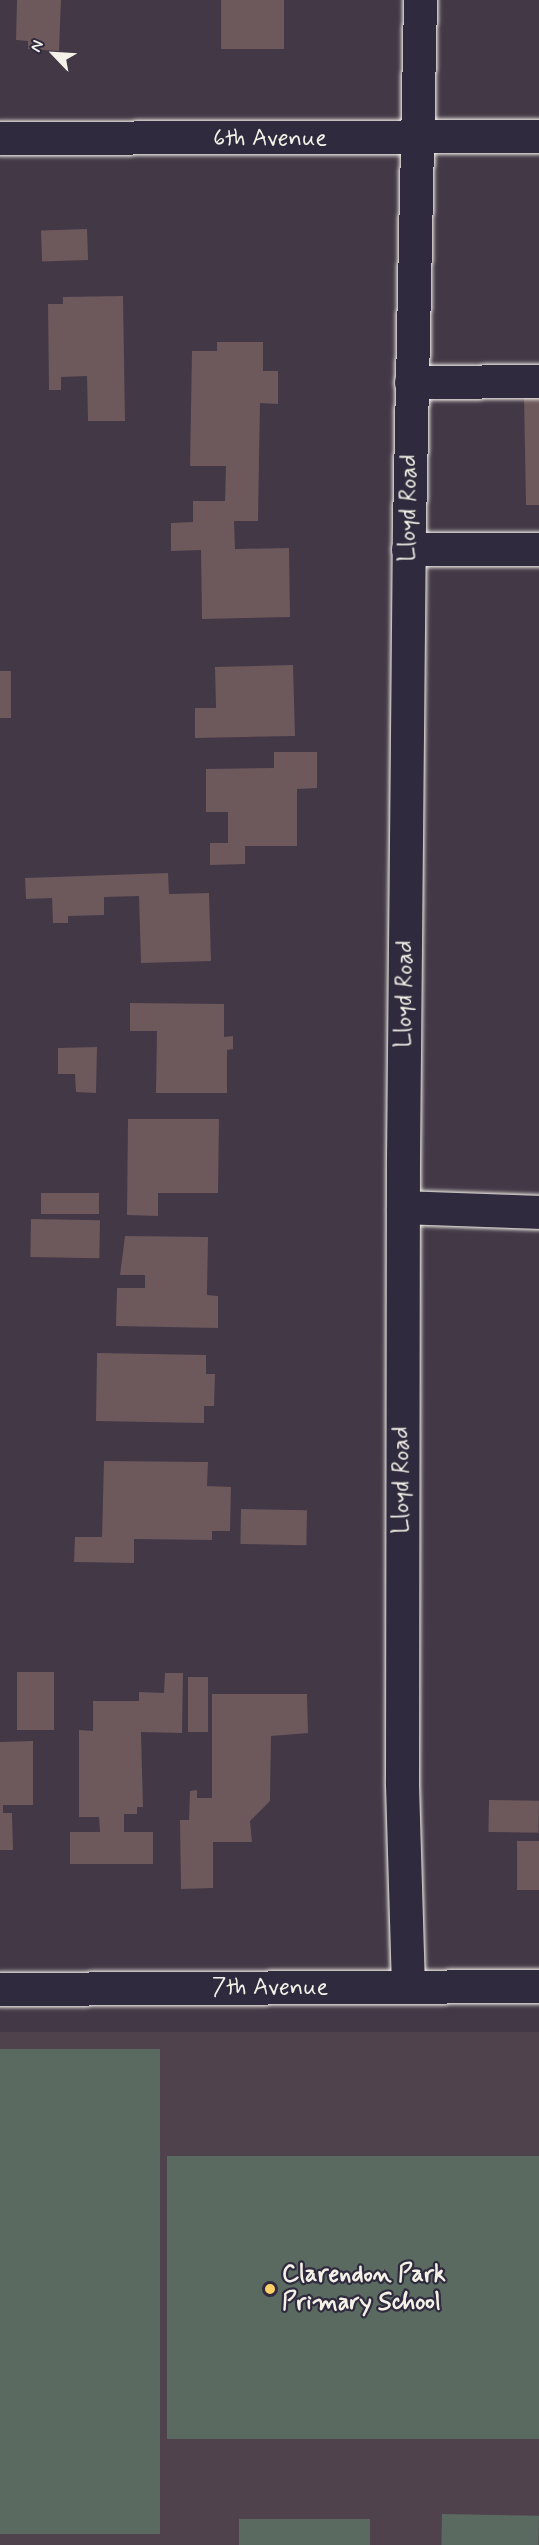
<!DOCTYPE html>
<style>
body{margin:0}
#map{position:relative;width:539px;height:2545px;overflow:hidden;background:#423846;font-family:Mynerve,sans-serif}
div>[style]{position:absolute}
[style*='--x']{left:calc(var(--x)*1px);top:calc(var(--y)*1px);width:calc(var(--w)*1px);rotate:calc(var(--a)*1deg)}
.built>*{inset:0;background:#4f424d;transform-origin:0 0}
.green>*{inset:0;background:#5a6a61;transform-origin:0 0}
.building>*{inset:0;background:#6d585c;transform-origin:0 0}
.roads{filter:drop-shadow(0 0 2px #f4f1e8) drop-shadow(0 0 2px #f4f1e8)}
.minor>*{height:33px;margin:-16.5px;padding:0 16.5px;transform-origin:16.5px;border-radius:16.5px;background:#2f2a3d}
.dots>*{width:16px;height:16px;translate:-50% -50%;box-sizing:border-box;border:3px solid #2f2a3d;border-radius:50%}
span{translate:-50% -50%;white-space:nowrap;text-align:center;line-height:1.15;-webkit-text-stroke:4.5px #2f2a3d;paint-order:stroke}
.street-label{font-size:24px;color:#f4f1e8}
.poi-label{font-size:24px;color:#f4f1e8;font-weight:700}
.left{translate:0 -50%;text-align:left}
.north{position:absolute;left:24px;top:24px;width:60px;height:60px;-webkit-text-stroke:4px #2f2a3d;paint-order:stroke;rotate:295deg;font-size:16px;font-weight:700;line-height:24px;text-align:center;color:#f4f1e8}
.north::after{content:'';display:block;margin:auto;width:21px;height:27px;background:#f4f1e8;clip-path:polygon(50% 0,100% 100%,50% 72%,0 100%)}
</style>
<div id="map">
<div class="built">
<i style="left:0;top:2032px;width:539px;height:513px"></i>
</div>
<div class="green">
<i style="left:0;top:2049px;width:160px;height:485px"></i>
<i style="left:539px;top:2156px;width:283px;height:372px;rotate:90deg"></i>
<i style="left:442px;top:2514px;width:97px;height:31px;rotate:1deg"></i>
<i style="left:370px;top:2519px;width:26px;height:131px;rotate:90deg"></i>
</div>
<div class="building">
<i style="clip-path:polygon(17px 0,61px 0,59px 51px,28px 49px,28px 41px,16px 40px)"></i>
<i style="left:221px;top:0;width:63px;height:49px"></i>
<i style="left:87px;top:229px;width:31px;height:46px;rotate:88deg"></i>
<i style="clip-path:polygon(123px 296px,125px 421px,88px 421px,87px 376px,61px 377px,61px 390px,49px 390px,48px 304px,63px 304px,63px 297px)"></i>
<i style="clip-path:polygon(217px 342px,263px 342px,263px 371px,278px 371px,278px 404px,260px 403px,258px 521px,234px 521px,235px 549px,289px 548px,290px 617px,202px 619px,201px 550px,171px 551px,171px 523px,193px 522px,193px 501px,225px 501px,226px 466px,190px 466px,192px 351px,217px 351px)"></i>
<i style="clip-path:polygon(539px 395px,539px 505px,526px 505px,524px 396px)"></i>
<i style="clip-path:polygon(293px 665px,295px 736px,195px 738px,195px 708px,216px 708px,215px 667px)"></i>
<i style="left:0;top:671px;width:11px;height:47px"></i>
<i style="clip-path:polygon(274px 752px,317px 752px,317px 788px,297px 789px,297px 846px,245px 846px,245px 864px,210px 865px,210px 843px,228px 843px,228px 812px,206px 812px,206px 769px,274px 768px)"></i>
<i style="clip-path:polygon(168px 873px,169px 894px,209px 893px,211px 961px,141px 963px,139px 896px,104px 897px,104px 915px,68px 916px,68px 923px,53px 923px,52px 898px,26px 899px,25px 878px)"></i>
<i style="clip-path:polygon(130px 1003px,224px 1004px,224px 1037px,233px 1036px,233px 1049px,227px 1050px,227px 1093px,156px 1093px,157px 1031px,130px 1031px)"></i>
<i style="clip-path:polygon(97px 1047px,96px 1093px,76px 1092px,75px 1074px,58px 1074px,58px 1048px)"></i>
<i style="clip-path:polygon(128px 1119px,219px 1119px,218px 1193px,158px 1193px,158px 1216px,127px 1215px)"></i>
<i style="left:41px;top:1193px;width:58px;height:21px"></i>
<i style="left:31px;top:1219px;width:69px;height:38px;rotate:1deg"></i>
<i style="clip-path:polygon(125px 1236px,208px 1237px,207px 1295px,218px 1296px,218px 1328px,116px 1326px,117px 1288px,145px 1288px,145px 1275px,120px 1275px)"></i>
<i style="clip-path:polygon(97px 1353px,206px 1355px,206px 1374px,215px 1374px,214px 1406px,204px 1406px,204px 1423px,96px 1421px)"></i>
<i style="clip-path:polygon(104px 1461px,208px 1462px,207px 1486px,231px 1487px,230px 1531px,212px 1531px,212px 1540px,134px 1539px,134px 1563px,74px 1562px,75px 1537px,102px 1537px)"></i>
<i style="left:241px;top:1509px;width:66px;height:35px;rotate:1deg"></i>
<i style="left:54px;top:1672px;width:58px;height:37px;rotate:90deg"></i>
<i style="clip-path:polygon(165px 1673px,183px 1673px,182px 1733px,141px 1732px,143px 1807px,137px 1807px,137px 1814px,124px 1814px,124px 1832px,153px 1832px,153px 1864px,70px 1864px,70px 1832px,100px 1832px,99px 1817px,79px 1817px,79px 1730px,93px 1731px,93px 1701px,139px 1701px,139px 1692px,164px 1693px)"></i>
<i style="left:188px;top:1677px;width:20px;height:55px"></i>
<i style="clip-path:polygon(212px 1694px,307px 1694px,308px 1733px,271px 1736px,270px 1801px,250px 1821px,252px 1842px,213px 1842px,213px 1888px,181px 1889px,180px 1820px,189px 1820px,190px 1791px,197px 1790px,197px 1798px,212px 1798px)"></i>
<i style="clip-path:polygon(33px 1741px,33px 1805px,3px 1805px,3px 1813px,12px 1813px,13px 1850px,0 1850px,0 1742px)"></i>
<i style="left:489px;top:1800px;width:50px;height:32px;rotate:1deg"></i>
<i style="left:517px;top:1841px;width:22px;height:49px"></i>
</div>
<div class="roads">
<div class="minor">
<i style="--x:0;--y:138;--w:539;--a:-0.21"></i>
<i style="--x:411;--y:382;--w:128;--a:-0.4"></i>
<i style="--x:408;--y:549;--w:131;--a:0"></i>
<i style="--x:403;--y:1207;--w:136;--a:2.1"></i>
<i style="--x:408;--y:1987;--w:206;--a:-91.7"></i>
<i style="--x:402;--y:1781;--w:622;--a:-89.91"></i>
<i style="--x:403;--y:1159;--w:633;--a:-89.46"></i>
<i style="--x:409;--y:526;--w:526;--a:-88.8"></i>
<i style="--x:0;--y:1989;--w:539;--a:-0.32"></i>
</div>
</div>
<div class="dots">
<i style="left:270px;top:2289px;background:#ffd166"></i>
</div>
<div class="street-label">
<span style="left:270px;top:139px">6th Avenue</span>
<span style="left:409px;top:508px;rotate:-89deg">Lloyd Road</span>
<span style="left:405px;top:994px;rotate:-89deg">Lloyd Road</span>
<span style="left:402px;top:1480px;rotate:-90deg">Lloyd Road</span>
<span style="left:270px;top:1988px">7th Avenue</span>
</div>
<div class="poi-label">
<span class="left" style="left:282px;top:2289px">Clarendon Park<br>Primary School</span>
</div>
<div class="north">N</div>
</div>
